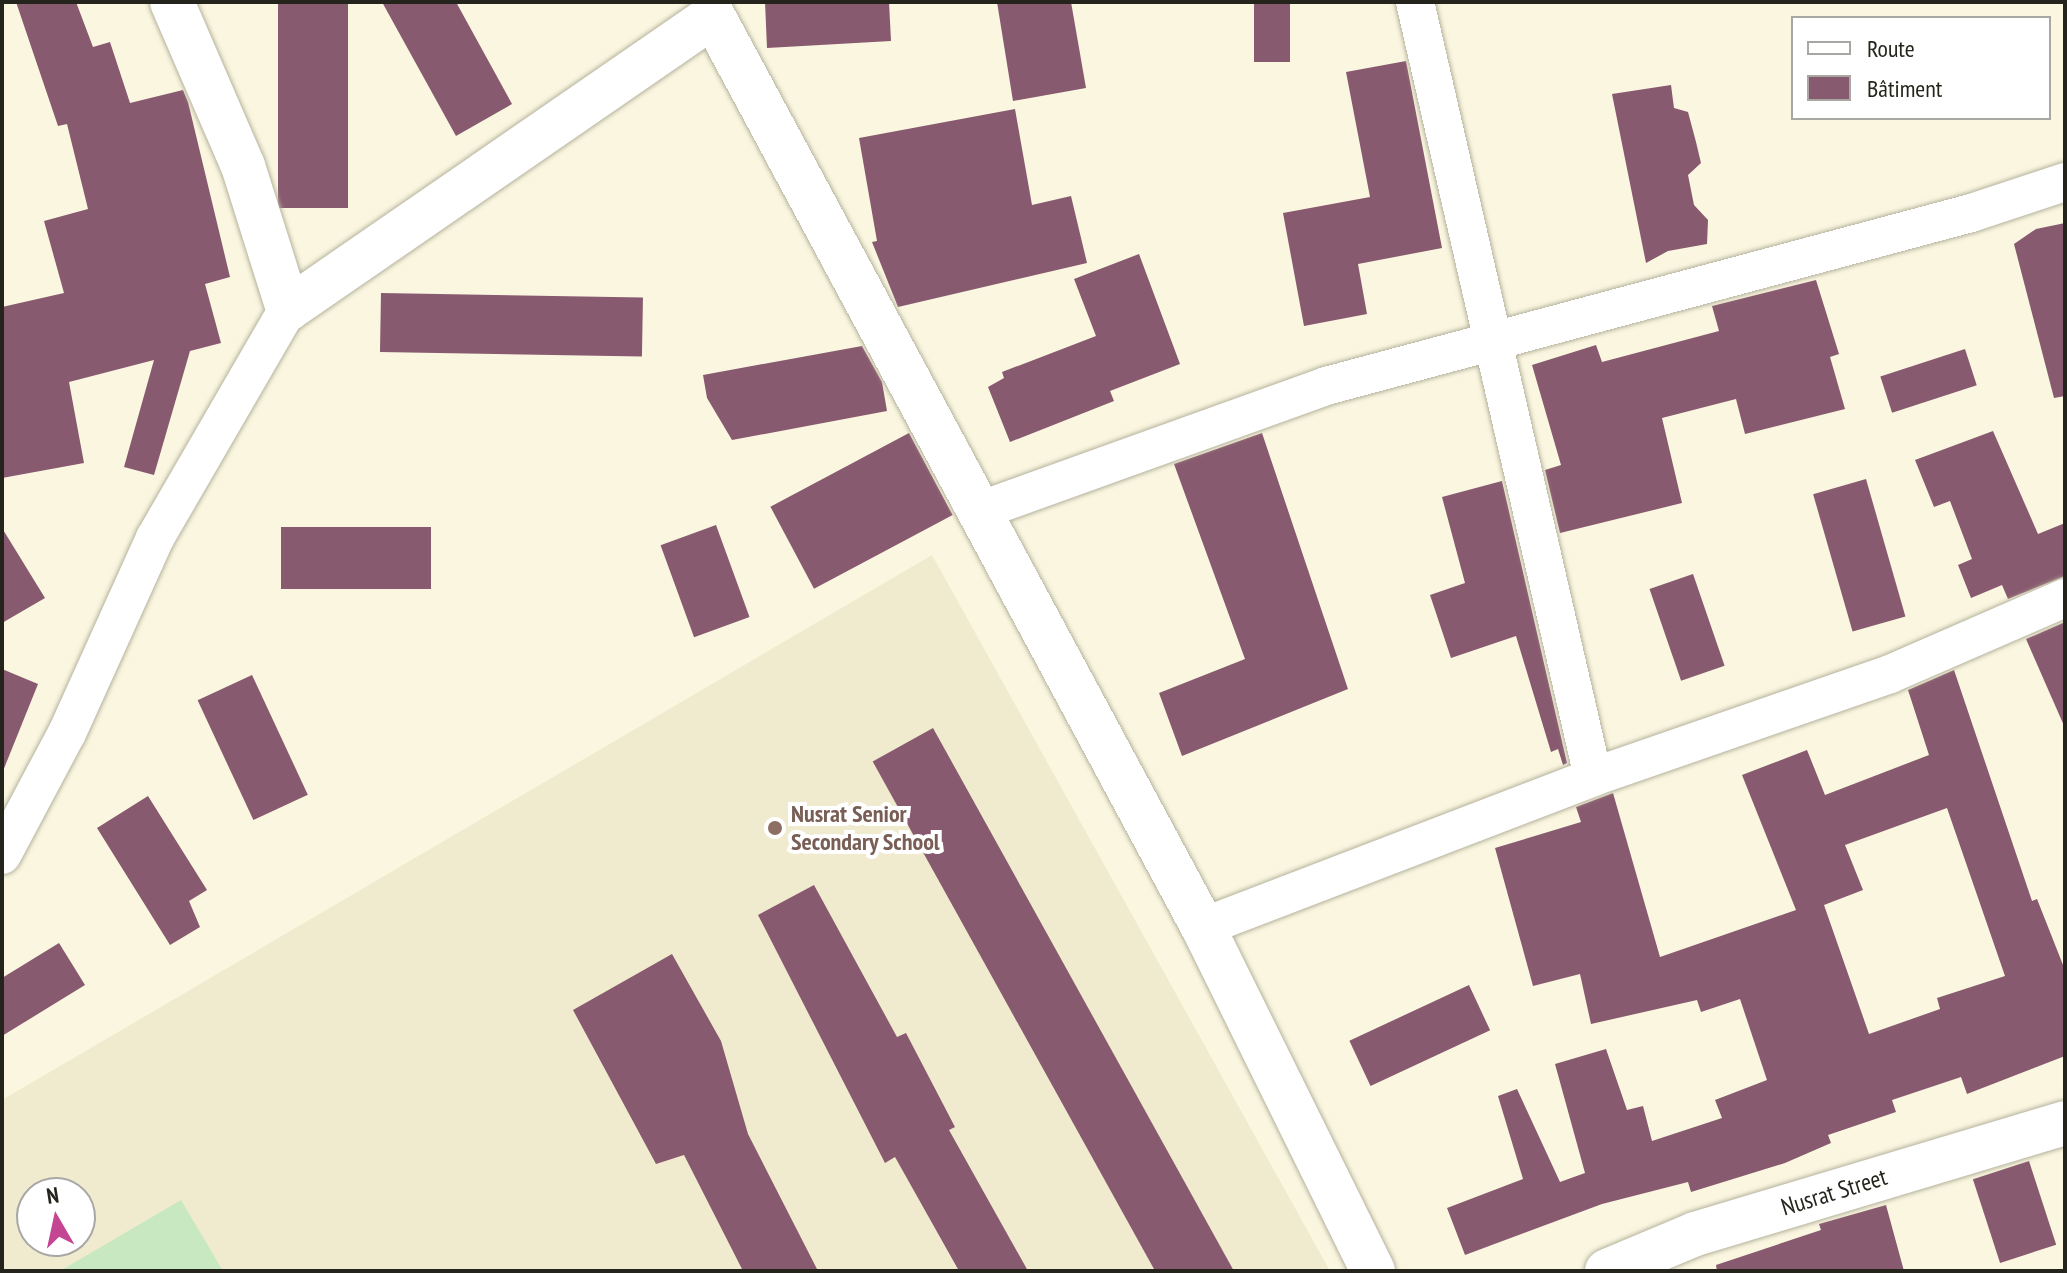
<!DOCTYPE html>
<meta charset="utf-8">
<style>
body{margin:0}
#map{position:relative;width:2067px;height:1273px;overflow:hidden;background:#faf6e0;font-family:"PT Sans Narrow",sans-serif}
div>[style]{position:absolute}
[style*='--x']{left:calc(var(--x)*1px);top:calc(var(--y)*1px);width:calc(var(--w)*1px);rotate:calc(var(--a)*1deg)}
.built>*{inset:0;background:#f0ebce}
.green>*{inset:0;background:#c7e8c1}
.building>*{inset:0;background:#885a6f;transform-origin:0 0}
.roads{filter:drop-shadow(0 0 2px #b5b29d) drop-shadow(0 0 2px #b5b29d)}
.minor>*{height:38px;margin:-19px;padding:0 19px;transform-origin:19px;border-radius:19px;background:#fff}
.tertiary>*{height:44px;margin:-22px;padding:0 22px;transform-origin:22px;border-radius:22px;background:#fff}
.dots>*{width:22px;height:22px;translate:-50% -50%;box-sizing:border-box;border:4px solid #fff;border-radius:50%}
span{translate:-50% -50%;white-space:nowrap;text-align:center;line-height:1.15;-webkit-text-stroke:8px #fff;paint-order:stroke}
.education-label{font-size:24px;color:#785e54;font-weight:700}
.left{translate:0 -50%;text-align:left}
.street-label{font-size:24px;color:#25241c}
.frame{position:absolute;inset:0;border:4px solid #25241c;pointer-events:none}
.legend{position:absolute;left:1791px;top:16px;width:260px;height:104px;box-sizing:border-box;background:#fff;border:2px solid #a8a7a4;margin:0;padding:10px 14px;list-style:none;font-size:24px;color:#25241c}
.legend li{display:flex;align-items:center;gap:16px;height:40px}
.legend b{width:40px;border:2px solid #a8a7a4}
.north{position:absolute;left:16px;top:1177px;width:80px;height:80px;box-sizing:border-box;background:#fff;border:2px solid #a8a7a4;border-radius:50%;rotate:351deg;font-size:22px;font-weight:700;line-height:32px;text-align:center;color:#25241c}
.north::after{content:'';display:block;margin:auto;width:28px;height:36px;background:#c44591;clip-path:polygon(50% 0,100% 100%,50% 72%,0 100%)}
</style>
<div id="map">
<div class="built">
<i style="clip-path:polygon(evenodd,932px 555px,1330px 1271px,2px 1271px,2px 1100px,932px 555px,32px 1193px,80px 1193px,80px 1241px,32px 1241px,32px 1193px)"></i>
</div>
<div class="green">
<i style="clip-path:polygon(181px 1200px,223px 1271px,60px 1271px)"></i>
</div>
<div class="building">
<i style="clip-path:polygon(16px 2px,76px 2px,93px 47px,110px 42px,130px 103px,183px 90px,188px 102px,230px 277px,205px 284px,221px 343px,190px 351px,154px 475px,124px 467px,154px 360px,69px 382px,84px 463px,2px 478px,2px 307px,64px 293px,44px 221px,88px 209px,67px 124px,58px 126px)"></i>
<i style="left:278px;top:2px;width:70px;height:206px"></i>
<i style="clip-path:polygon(382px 2px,456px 2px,512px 104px,456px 136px)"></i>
<i style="clip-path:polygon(765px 2px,889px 2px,891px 41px,767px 48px)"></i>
<i style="clip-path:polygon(997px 2px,1071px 2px,1086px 88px,1013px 101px)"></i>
<i style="left:1254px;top:2px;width:36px;height:60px"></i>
<i style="clip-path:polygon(1406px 61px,1442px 248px,1358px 264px,1367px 314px,1304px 326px,1283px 213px,1370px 197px,1346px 72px)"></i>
<i style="clip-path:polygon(1671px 85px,1674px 108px,1688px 112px,1696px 142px,1701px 163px,1688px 175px,1694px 205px,1708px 220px,1707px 244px,1668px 251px,1646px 263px,1612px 94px)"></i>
<i style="clip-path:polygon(1015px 109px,1032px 205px,1071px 196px,1087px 263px,898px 307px,872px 242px,877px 241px,859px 138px)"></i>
<i style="clip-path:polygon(2065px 223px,2065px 396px,2054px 398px,2014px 244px,2036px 229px)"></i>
<i style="clip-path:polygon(1139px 254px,1180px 364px,1110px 391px,1114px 401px,1010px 442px,988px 387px,1004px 378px,1002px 372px,1096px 336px,1074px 279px)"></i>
<i style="clip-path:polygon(1816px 280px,1839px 354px,1830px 357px,1845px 409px,1745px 434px,1736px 399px,1662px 418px,1682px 503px,1560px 533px,1545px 470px,1561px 465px,1532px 365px,1596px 345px,1602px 362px,1719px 331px,1712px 306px)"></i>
<i style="left:381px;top:293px;width:262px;height:59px;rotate:1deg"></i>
<i style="clip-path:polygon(862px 346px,882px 382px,887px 411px,732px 440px,707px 398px,703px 375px)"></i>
<i style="left:1965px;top:349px;width:38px;height:89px;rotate:72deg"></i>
<i style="clip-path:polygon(1993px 431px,2038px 534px,2065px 523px,2065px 576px,2008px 599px,2002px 585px,1971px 598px,1958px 565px,1972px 559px,1950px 501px,1934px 507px,1915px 460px)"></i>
<i style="left:909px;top:433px;width:93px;height:157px;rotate:62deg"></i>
<i style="clip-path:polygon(1262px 433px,1348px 689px,1182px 756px,1159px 693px,1245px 659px,1174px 464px)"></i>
<i style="left:1866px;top:479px;width:143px;height:55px;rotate:74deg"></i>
<i style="clip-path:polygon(1502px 481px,1567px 763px,1563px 765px,1558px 749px,1551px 752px,1516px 636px,1451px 658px,1430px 595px,1465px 583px,1442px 497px)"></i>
<i style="left:716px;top:525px;width:98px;height:59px;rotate:70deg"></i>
<i style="left:431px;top:527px;width:62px;height:150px;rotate:90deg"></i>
<i style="clip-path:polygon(2px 528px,45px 598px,2px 623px)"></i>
<i style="left:1693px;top:574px;width:97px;height:46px;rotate:71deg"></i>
<i style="clip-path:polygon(2065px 622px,2065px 728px,2026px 639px)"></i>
<i style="clip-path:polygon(2px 669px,38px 684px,3px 771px,2px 770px)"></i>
<i style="clip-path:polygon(evenodd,1954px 670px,2032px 901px,2037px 899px,2065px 970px,2065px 1056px,1967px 1094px,1961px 1077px,1892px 1100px,1896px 1112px,1828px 1135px,1831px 1143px,1785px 1163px,1691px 1192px,1688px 1182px,1602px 1204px,1465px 1255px,1447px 1208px,1523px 1179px,1498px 1096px,1517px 1089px,1560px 1182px,1585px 1173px,1555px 1064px,1606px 1049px,1627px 1110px,1643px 1106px,1652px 1141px,1722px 1118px,1715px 1100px,1767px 1080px,1740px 999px,1701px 1012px,1697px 1000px,1591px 1024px,1580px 974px,1533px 986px,1495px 848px,1581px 822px,1576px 807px,1613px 793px,1660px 957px,1796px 910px,1742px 775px,1807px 750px,1825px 795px,1929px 755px,1908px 690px,1954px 670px,1947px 808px,2005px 976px,1937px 998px,1940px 1009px,1869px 1034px,1824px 905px,1863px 890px,1845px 845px,1947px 808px)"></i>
<i style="left:252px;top:675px;width:132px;height:60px;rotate:65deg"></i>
<i style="left:933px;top:728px;width:619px;height:69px;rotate:61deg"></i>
<i style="clip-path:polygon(148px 796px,207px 890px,189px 901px,200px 927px,170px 945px,97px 828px)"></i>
<i style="clip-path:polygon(814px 885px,897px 1037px,906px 1033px,955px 1127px,949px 1130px,1028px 1271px,959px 1271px,895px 1157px,885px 1163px,758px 915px)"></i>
<i style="clip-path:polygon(59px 943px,85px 985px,2px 1036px,2px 978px)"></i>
<i style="clip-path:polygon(672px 954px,721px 1041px,748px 1134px,818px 1271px,743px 1271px,684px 1155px,656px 1164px,573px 1010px)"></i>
<i style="left:1469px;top:985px;width:50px;height:132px;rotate:65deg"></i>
<i style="left:2029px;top:1161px;width:88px;height:59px;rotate:72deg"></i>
<i style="clip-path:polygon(1886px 1205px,1904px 1271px,1717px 1271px,1716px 1265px,1821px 1230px,1819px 1224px)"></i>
</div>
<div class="roads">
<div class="minor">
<i style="--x:1415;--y:2;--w:795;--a:77.06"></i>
<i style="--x:979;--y:511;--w:369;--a:-19.8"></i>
<i style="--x:1326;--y:386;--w:668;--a:-15.01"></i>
<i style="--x:1971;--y:213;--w:99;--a:-18.3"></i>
<i style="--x:2;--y:855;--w:138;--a:-62"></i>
<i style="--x:67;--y:733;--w:214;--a:-65.7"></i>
<i style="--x:155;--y:538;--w:265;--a:-59.9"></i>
<i style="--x:1203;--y:927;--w:418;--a:-21"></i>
<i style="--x:1593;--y:777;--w:314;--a:-19.1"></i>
<i style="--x:1890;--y:674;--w:191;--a:-23.5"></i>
</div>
<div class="tertiary">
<i style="--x:172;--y:2;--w:179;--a:66.6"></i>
<i style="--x:243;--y:166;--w:150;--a:72.5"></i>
<i style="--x:288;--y:309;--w:516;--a:-34.58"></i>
<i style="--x:713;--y:16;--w:1034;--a:61.73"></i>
<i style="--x:1203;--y:927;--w:384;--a:63.7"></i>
<i style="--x:1607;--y:1271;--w:95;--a:-22.8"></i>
<i style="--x:1695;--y:1234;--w:386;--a:-16.7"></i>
</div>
</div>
<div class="dots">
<i style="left:775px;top:828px;background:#8d6e63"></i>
</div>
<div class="education-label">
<span class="left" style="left:791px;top:828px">Nusrat Senior<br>Secondary School</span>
</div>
<div class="street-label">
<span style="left:1834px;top:1192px;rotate:-17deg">Nusrat Street</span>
</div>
<div class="frame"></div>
<ul class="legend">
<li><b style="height:10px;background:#fff"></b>Route</li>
<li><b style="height:22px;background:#885a6f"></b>Bâtiment</li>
</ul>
<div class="north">N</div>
</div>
